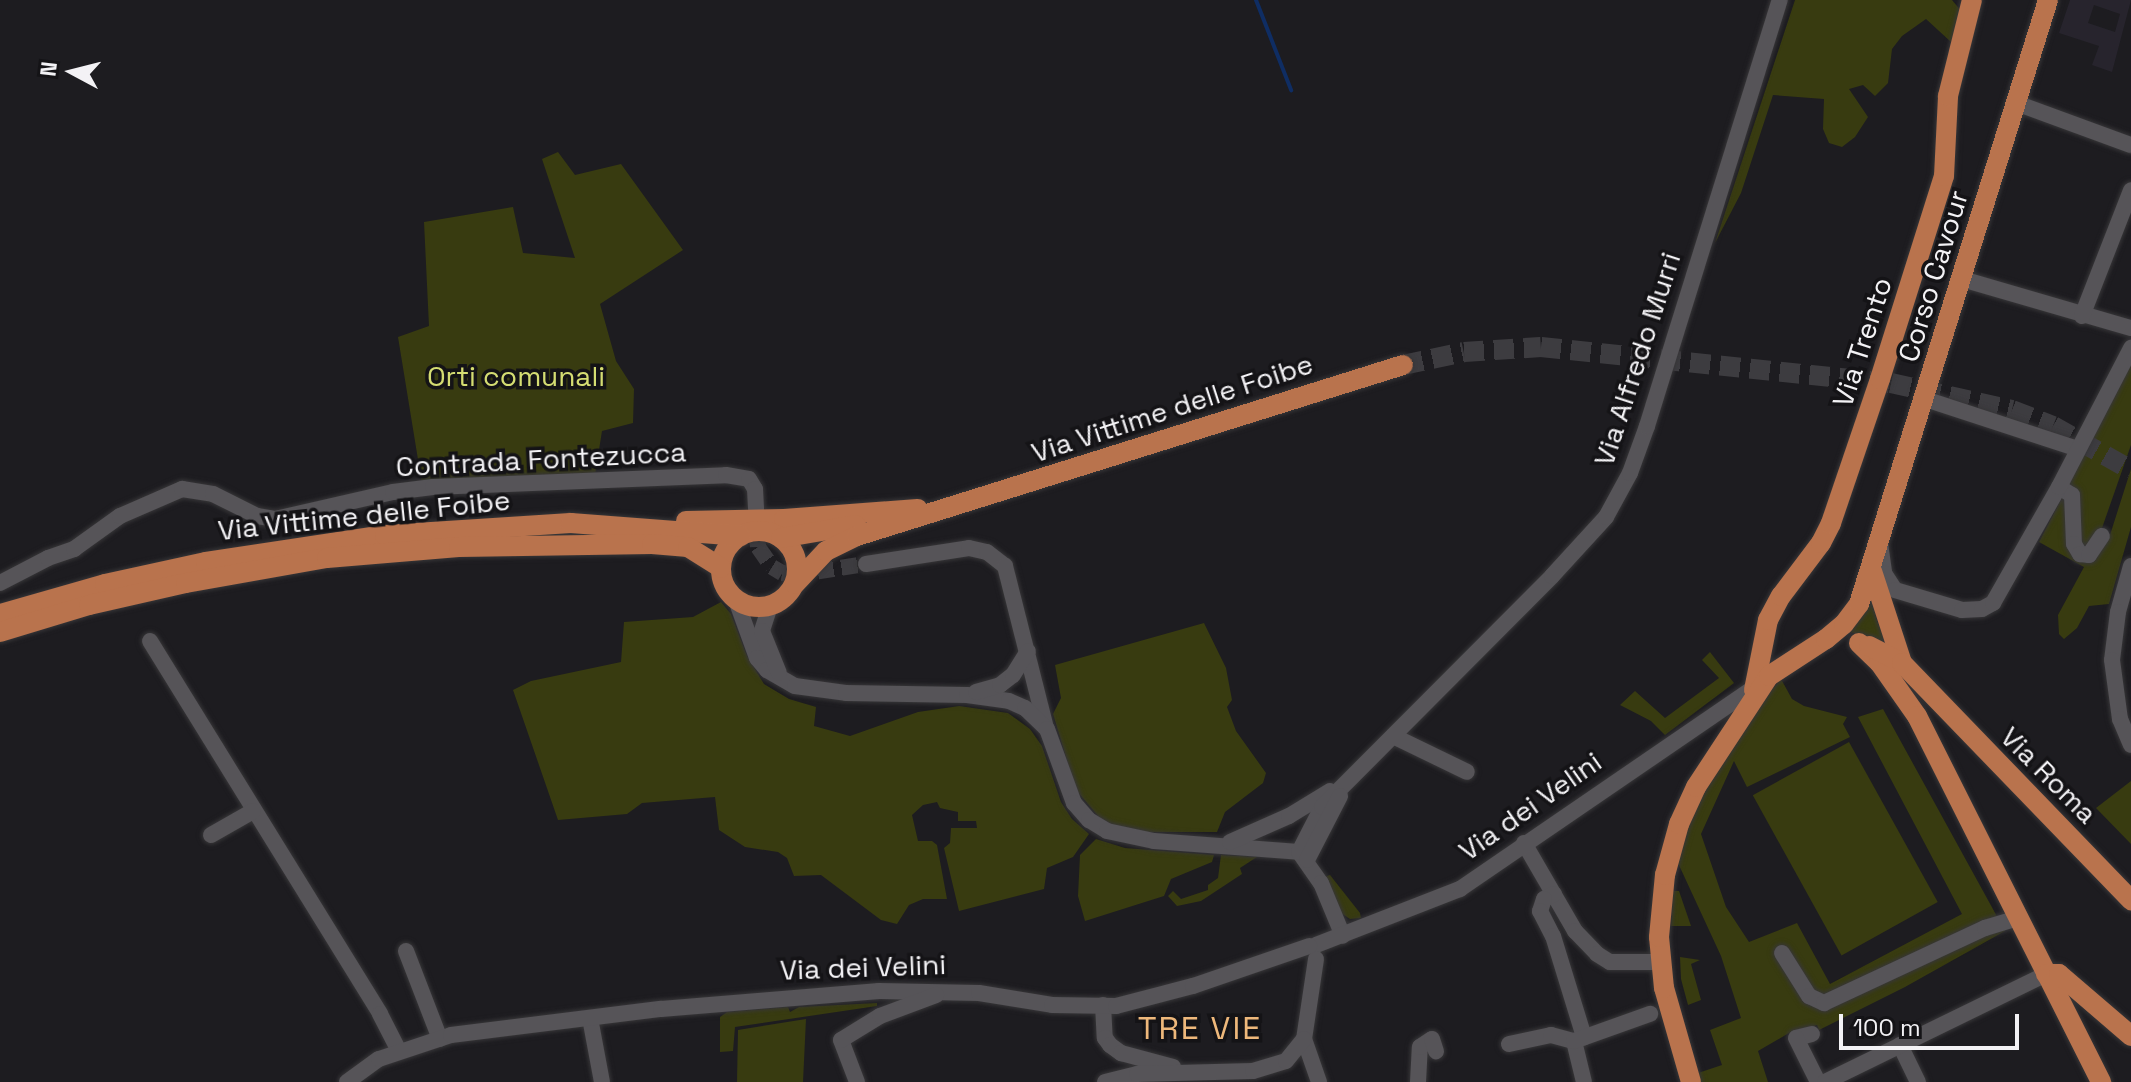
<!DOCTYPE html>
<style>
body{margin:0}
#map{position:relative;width:2131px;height:1082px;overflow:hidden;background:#1d1c20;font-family:"Space Grotesk",sans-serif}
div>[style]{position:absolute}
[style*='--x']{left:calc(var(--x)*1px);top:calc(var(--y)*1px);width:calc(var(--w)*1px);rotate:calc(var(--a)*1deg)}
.built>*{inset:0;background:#27242d}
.green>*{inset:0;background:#383b10;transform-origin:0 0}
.stream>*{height:4px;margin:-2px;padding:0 2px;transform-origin:2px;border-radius:2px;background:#0f2d63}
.minor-tunnel>*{height:16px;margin-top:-8px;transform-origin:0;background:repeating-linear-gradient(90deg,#3d3c40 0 16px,transparent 0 24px)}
.major-tunnel>*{height:20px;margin-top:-10px;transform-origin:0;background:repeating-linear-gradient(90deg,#3d3c40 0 20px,transparent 0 30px)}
.roads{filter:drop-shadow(0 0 2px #373638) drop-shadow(0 0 2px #373638)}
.minor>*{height:16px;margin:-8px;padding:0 8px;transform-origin:8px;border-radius:8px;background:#565458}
.major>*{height:20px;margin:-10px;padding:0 10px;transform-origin:10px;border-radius:10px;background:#b9734d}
.major>.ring{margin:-10px;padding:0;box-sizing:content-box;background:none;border:20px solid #b9734d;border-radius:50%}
span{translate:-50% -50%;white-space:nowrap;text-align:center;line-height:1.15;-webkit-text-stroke:7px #141316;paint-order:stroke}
.street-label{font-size:28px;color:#f3f2f5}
.park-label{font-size:28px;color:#d5dd72}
.quarter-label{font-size:32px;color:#eeb87b;letter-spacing:2px}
.north{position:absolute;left:32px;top:32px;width:80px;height:80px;-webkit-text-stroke:6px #141316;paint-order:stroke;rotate:277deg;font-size:22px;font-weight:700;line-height:32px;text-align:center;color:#f3f2f5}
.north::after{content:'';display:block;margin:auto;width:28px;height:36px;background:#f3f2f5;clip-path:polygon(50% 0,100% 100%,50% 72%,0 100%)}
.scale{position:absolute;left:1839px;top:1014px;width:180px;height:36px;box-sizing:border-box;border:4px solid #f3f2f5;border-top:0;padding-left:10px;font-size:24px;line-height:28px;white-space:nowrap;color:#f3f2f5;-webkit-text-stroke:6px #141316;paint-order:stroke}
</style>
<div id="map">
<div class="built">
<i style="clip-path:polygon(evenodd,2070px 0,2131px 0,2112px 72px,2092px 65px,2099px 46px,2059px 33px,2070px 0,2094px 5px,2120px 14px,2115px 32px,2088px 23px,2094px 5px)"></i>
</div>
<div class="green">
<i style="clip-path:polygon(1795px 0,1952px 0,1962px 12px,1951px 42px,1926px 19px,1902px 36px,1892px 49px,1888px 83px,1875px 96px,1863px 85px,1849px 89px,1868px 117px,1855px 137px,1842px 147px,1829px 143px,1823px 129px,1824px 99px,1773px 95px,1741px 193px,1715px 243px)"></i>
<i style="clip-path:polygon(558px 152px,575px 175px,621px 164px,683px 250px,600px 304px,616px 361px,634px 389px,633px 423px,602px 431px,595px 475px,422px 484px,398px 337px,429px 326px,424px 222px,513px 207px,523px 253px,575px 258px,542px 159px)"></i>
<i style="clip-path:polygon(2131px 359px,2131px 445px,2102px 528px,2081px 551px,2066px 487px)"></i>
<i style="clip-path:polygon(2131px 469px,2131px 527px,2109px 604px,2089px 606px,2077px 628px,2064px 639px,2059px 634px,2058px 615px,2084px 567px,2039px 542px,2064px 494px,2078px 556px,2110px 535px)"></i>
<i style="clip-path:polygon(1870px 594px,1877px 621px,1891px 653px,1864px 636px,1847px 631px)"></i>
<i style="clip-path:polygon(721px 602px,731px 614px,747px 656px,764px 684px,789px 699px,816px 707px,814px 726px,850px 736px,918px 712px,959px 706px,1008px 713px,1030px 729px,1042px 746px,1061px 802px,1072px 819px,1089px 834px,1073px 857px,1047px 868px,1044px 889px,959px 911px,944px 848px,950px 843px,951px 828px,977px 828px,976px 821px,958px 821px,958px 812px,940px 808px,937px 802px,923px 805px,912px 815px,918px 841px,932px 841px,937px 845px,947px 899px,923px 899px,909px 905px,897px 924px,881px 920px,821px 875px,794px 876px,787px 858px,778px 852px,745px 847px,719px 830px,715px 797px,642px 803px,627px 814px,558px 820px,513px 690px,531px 681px,621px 662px,624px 622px,693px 617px)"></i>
<i style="clip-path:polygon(1204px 623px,1226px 668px,1232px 700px,1227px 707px,1236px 731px,1266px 773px,1263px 783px,1225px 812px,1217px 832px,1143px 832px,1116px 827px,1099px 817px,1076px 790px,1053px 714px,1061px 698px,1055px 665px)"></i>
<i style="clip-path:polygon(1710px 652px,1734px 683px,1665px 735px,1651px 721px,1620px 705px,1635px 691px,1665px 718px,1719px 678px,1702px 660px)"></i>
<i style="clip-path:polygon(1781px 679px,1792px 699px,1804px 706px,1847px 717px,1843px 724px,1850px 737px,1747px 787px,1734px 761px,1701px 834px,1726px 907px,1749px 942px,1797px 923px,1830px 984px,1962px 914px,1858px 717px,1883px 709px,2005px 931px,1905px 987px,1819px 1030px,1817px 1025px,1789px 1033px,1758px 1051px,1768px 1082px,1700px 1082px,1698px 1073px,1722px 1065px,1710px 1030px,1741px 1018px,1721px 956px,1678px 863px,1684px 823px,1746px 719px)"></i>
<i style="left:1849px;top:742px;width:183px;height:110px;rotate:61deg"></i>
<i style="clip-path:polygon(2131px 781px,2131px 844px,2096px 808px)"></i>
<i style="clip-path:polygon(1096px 839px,1125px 848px,1214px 855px,1212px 862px,1171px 879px,1164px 896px,1085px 921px,1078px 896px,1080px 855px)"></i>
<i style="clip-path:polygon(1221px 855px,1257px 857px,1240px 868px,1242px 874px,1201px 901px,1177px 906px,1168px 896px,1173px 891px,1181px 899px,1208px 890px,1208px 885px,1218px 878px)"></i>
<i style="clip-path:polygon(1330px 875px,1360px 913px,1361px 918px,1350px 919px,1341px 913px,1324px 877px)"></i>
<i style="clip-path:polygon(1673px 891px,1679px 891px,1691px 926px,1671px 926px)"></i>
<i style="clip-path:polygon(1680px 957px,1700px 960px,1691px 964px,1701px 1000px,1688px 1005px,1681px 979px)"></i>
<i style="clip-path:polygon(877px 1003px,877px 1006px,735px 1027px,733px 1051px,720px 1052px,720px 1017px,727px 1012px,788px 1007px,790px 1012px,799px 1007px)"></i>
<i style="clip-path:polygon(806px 1019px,803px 1082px,737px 1082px,738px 1030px)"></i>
</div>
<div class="stream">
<i style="--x:1256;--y:0;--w:97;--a:68.7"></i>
</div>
<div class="minor-tunnel">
<i style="--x:756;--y:510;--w:37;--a:87"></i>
<i style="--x:758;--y:547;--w:24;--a:55"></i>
<i style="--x:772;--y:567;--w:12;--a:31"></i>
<i style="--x:782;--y:573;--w:12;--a:9"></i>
<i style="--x:794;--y:575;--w:73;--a:-8.7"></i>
</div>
<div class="major-tunnel">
<i style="--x:1403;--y:365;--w:62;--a:-12"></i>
<i style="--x:1464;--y:352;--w:77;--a:-3.7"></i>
<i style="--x:1541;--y:347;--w:352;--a:5.9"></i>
<i style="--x:1891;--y:383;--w:124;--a:12.6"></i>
<i style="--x:2012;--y:410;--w:44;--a:21.3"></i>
<i style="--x:2053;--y:426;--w:90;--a:29.4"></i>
</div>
<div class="roads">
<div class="minor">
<i style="--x:2016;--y:103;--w:122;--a:20.1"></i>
<i style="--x:1962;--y:279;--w:176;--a:16.2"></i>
<i style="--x:2082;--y:316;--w:135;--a:-68.7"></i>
<i style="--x:1925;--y:399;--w:161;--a:18.1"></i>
<i style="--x:2059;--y:487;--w:15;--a:32"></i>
<i style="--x:2072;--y:495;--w:49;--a:87.7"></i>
<i style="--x:2074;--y:544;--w:12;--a:59"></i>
<i style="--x:2080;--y:554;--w:9;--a:6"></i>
<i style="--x:2089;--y:555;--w:23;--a:-56"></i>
<i style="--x:1880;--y:543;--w:30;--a:82"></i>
<i style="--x:1884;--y:573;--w:20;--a:57"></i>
<i style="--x:1895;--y:590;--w:70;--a:16.6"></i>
<i style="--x:1962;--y:610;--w:20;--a:-3"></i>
<i style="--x:1982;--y:609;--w:13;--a:-29"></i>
<i style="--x:1993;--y:603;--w:133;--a:-60.4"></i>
<i style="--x:2059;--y:487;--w:157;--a:-62.6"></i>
<i style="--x:866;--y:564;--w:104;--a:-8.8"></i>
<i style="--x:969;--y:548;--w:18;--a:13"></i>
<i style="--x:987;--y:552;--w:23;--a:38"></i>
<i style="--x:1005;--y:566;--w:167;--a:75.8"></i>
<i style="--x:2131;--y:566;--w:48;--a:105.8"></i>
<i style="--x:2118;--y:612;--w:48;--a:97.1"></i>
<i style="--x:2112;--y:660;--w:60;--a:82.3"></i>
<i style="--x:2120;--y:719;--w:28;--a:67"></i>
<i style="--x:0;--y:583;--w:54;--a:-27.5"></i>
<i style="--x:48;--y:558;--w:28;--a:-19"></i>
<i style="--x:74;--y:549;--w:57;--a:-35.7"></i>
<i style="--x:120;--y:516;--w:68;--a:-23.5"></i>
<i style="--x:182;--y:489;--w:31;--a:9"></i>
<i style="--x:213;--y:494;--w:49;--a:26.6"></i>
<i style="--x:257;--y:516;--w:18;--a:9"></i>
<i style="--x:275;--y:519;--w:121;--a:-12.9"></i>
<i style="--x:393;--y:492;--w:40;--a:-7.1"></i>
<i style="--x:433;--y:487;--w:293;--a:-2.3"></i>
<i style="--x:726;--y:475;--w:23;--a:10"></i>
<i style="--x:749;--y:479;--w:12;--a:59"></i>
<i style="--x:755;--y:489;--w:20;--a:87"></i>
<i style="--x:736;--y:600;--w:62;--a:70.1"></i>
<i style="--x:757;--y:658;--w:16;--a:50"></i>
<i style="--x:767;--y:670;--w:32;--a:30"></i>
<i style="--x:795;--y:686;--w:51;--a:7.8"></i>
<i style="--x:846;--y:693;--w:121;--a:0.9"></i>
<i style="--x:967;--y:695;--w:42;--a:8.1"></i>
<i style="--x:1009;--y:701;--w:17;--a:24"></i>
<i style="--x:1025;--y:708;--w:30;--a:44"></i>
<i style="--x:1047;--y:729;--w:79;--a:70"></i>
<i style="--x:1074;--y:803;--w:23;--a:49"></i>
<i style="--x:1089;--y:820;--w:21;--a:31"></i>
<i style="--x:1107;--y:831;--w:48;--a:12"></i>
<i style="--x:1154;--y:841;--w:145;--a:4.3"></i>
<i style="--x:1299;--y:852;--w:38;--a:55"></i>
<i style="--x:1321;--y:883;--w:57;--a:67.5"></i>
<i style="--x:770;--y:606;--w:26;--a:108"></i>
<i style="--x:762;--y:631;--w:45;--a:68"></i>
<i style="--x:150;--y:641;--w:438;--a:58.3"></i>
<i style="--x:380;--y:1014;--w:42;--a:62.8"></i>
<i style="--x:976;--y:692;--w:25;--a:-16"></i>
<i style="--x:1000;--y:685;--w:16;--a:-38"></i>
<i style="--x:1013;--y:675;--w:28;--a:-58"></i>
<i style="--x:1393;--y:736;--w:82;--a:25.9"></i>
<i style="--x:211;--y:835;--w:48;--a:-29.7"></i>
<i style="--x:1230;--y:842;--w:64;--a:-23.8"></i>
<i style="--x:1289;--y:816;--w:48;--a:-31.4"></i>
<i style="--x:1524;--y:843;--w:102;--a:59.9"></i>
<i style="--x:1575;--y:931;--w:32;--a:46"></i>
<i style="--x:1597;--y:954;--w:15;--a:32"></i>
<i style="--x:1610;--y:962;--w:51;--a:0"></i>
<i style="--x:1299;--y:852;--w:51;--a:-62.9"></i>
<i style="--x:1322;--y:807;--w:326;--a:-45.1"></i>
<i style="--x:1552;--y:576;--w:80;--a:-47.5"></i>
<i style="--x:1606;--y:517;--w:50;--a:-61.4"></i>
<i style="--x:1630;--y:473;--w:50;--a:-70.1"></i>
<i style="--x:1647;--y:426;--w:446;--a:-72.7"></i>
<i style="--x:1307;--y:860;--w:72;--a:-62.7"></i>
<i style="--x:1554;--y:894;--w:11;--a:153"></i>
<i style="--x:1544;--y:899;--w:13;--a:108"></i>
<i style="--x:1540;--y:911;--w:28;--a:63"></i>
<i style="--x:1553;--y:936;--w:106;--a:72.9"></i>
<i style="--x:1316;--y:945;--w:155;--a:-21.3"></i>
<i style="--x:1460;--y:889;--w:366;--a:-34.4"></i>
<i style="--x:406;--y:951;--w:94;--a:68.9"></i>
<i style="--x:1782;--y:953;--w:51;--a:57.9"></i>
<i style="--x:1809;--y:996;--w:17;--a:25"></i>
<i style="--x:1824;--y:1003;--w:178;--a:-25"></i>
<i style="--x:1985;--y:928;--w:34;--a:-17"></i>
<i style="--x:1316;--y:959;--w:81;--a:98.5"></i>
<i style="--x:1304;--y:1039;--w:46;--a:70.8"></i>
<i style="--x:1103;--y:1005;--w:33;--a:87"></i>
<i style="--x:1105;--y:1038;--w:9;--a:54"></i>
<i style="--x:1110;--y:1045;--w:14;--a:36"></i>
<i style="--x:1121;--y:1053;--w:54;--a:15.1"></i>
<i style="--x:590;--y:1018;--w:65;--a:79.4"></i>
<i style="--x:1812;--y:1034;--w:16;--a:166"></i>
<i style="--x:1796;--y:1038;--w:49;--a:63.4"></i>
<i style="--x:1574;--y:1041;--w:42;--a:76.3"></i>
<i style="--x:1509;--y:1044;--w:43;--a:-12.1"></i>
<i style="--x:1551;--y:1035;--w:24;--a:15"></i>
<i style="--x:1574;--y:1041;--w:81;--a:-19.6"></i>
<i style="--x:1900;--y:1045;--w:41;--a:64.1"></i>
<i style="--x:347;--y:1082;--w:39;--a:-36"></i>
<i style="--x:379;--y:1059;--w:76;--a:-18.4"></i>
<i style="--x:451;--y:1035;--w:212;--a:-7.1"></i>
<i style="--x:661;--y:1009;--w:219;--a:-4.7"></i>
<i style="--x:879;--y:991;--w:100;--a:1.1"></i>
<i style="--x:979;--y:993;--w:74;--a:9.3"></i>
<i style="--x:1052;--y:1005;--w:64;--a:0.9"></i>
<i style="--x:1116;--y:1006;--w:80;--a:-14.6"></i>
<i style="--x:1193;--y:986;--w:123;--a:-19"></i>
<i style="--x:857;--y:1082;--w:45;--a:-110.9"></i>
<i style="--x:841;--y:1040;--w:46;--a:-31.6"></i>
<i style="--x:880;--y:1016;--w:60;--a:-20.6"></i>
<i style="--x:1105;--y:1082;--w:33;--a:-14"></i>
<i style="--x:1137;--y:1074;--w:116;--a:-1.5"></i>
<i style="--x:1253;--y:1071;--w:34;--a:-17"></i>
<i style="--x:1286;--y:1061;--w:28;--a:-51"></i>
<i style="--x:1418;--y:1082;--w:35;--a:-87"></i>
<i style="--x:1420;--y:1047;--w:14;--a:-34"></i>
<i style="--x:1432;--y:1039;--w:13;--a:72"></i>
<i style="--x:1825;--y:1082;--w:246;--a:-26"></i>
</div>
<div class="major">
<i style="--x:686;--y:521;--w:98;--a:-1.2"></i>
<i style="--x:784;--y:519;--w:134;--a:-4.3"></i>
<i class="ring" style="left:721px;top:531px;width:56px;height:56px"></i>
<i style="--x:781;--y:538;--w:76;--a:-9.8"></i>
<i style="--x:1872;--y:571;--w:100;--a:71.9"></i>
<i style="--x:795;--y:584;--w:45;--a:-46.8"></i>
<i style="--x:826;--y:551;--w:34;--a:-26"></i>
<i style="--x:857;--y:536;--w:572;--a:-17.39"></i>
<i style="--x:0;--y:614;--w:109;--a:-15.9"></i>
<i style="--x:105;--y:584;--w:103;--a:-12.3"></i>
<i style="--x:206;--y:562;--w:181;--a:-8.6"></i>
<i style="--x:385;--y:535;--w:186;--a:-3.7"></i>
<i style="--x:571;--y:523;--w:170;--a:4.4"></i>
<i style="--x:0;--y:632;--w:93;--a:-16.9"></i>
<i style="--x:89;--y:605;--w:99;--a:-12.8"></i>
<i style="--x:186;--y:583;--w:143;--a:-10.1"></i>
<i style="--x:327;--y:558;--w:132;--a:-4.8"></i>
<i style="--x:459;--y:547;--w:193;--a:-0.9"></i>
<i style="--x:652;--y:544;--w:36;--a:5"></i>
<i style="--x:688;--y:547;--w:39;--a:32"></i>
<i style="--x:1859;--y:643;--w:28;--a:44"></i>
<i style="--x:1879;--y:662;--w:66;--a:54.9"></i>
<i style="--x:1917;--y:716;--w:410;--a:63.3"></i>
<i style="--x:1869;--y:646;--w:37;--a:27"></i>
<i style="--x:1902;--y:663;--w:330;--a:46"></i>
<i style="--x:1754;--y:690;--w:71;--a:-78.7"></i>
<i style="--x:1768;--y:620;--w:27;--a:-62"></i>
<i style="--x:1781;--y:596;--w:66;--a:-53"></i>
<i style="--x:1821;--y:543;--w:22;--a:-63"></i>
<i style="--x:1831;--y:523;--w:152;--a:-71.2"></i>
<i style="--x:1880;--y:379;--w:213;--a:-72.5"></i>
<i style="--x:1944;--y:176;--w:80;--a:-87.1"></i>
<i style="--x:1948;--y:96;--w:99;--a:-76"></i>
<i style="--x:2046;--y:974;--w:13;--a:0"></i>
<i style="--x:2059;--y:974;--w:95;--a:40.7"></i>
<i style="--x:1691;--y:1082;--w:98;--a:-106"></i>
<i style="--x:1664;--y:988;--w:51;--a:-95.6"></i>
<i style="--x:1659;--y:937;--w:62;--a:-84.5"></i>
<i style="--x:1665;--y:875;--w:53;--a:-74.6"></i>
<i style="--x:1679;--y:824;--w:41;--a:-65.3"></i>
<i style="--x:1696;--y:787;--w:133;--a:-56.7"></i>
<i style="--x:1769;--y:676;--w:68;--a:-33"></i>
<i style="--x:1826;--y:639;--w:23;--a:-40"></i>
<i style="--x:1844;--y:624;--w:25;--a:-53"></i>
<i style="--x:1859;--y:604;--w:633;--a:-72.62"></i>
</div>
</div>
<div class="street-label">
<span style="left:1933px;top:276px;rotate:-73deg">Corso Cavour</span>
<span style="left:1862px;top:342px;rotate:-72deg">Via Trento</span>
<span style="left:1637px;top:359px;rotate:-72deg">Via Alfredo Murri</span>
<span style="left:1172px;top:408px;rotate:-18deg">Via Vittime delle Foibe</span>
<span style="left:541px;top:459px;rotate:-3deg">Contrada Fontezucca</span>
<span style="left:364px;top:515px;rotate:-6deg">Via Vittime delle Foibe</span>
<span style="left:2049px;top:775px;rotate:45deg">Via Roma</span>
<span style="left:1530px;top:806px;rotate:-35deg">Via dei Velini</span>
<span style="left:863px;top:967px;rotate:-2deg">Via dei Velini</span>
</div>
<div class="park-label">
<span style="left:516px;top:376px">Orti comunali</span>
</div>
<div class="quarter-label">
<span style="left:1200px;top:1028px">TRE VIE</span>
</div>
<div class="north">N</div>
<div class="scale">100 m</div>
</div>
